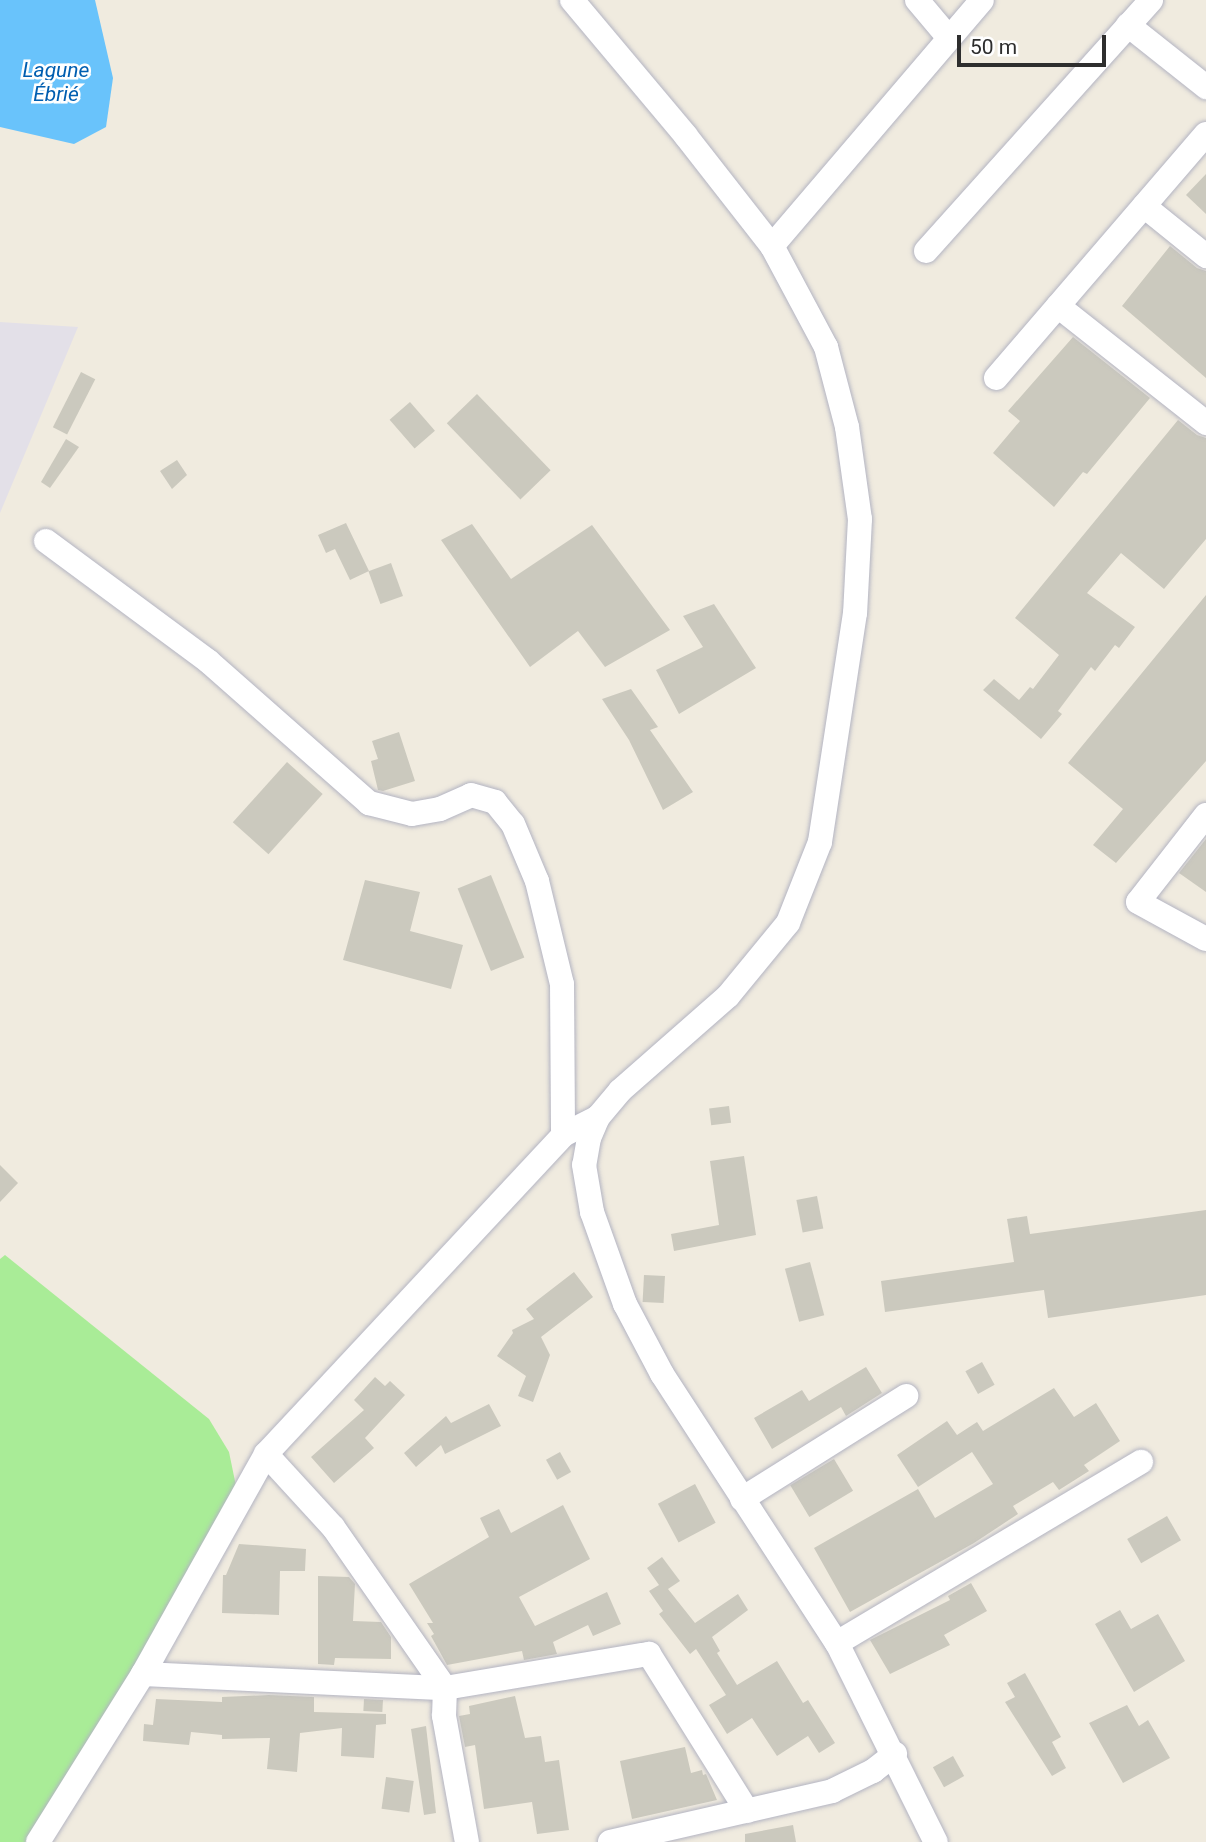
<!DOCTYPE html>
<meta charset="utf-8">
<style>
body{margin:0}
#map{position:relative;width:1206px;height:1842px;overflow:hidden;background:#f0ebdf;font-family:Roboto,sans-serif}
div>[style]{position:absolute}
[style*='--x']{left:calc(var(--x)*1px);top:calc(var(--y)*1px);width:calc(var(--w)*1px);rotate:calc(var(--a)*1deg)}
.industrial>*{inset:0;background:#e3e0e8}
.green>*{inset:0;background:#a9ec97}
.water>*{inset:0;background:#69c3fb}
.building>*{inset:0;background:#cbc9be;transform-origin:0 0}
.roads{filter:drop-shadow(0 0 2px #b3b4c2) drop-shadow(0 0 2px #b3b4c2)}
.minor>*{height:24px;margin:-12px;padding:0 12px;transform-origin:12px;border-radius:12px;background:#fff}
span{translate:-50% -50%;white-space:nowrap;text-align:center;line-height:1.15;-webkit-text-stroke:5px #fff;paint-order:stroke}
.water-label{font-size:21px;color:#005eb0;font-style:italic}
.scale{position:absolute;left:957px;top:35px;width:149px;height:32px;box-sizing:border-box;border:4px solid #2e2e2e;border-top:0;padding-left:9px;font-size:21px;line-height:24px;white-space:nowrap;color:#2e2e2e;-webkit-text-stroke:5px #fff;paint-order:stroke}
</style>
<div id="map">
<div class="industrial">
<i style="clip-path:polygon(0 322px,78px 327px,0 513px)"></i>
</div>
<div class="green">
<i style="clip-path:polygon(5px 1255px,209px 1419px,229px 1452px,236px 1486px,228px 1518px,26px 1842px,0 1842px,0 1259px)"></i>
</div>
<div class="water">
<i style="clip-path:polygon(0 0,95px 0,113px 78px,106px 127px,74px 144px,0 127px)"></i>
</div>
<div class="building">
<i style="clip-path:polygon(1206px 174px,1206px 214px,1186px 195px)"></i>
<i style="clip-path:polygon(1170px 246px,1197px 268px,1206px 271px,1206px 378px,1122px 306px)"></i>
<i style="clip-path:polygon(1073px 337px,1150px 398px,1087px 474px,1083px 472px,1054px 507px,993px 453px,1020px 421px,1008px 411px)"></i>
<i style="left:81px;top:372px;width:16px;height:62px;rotate:27deg"></i>
<i style="left:477px;top:394px;width:106px;height:42px;rotate:46deg"></i>
<i style="left:410px;top:402px;width:38px;height:27px;rotate:49deg"></i>
<i style="clip-path:polygon(1178px 420px,1197px 435px,1206px 438px,1206px 539px,1164px 589px,1121px 553px,1087px 593px,1135px 627px,1119px 648px,1115px 645px,1095px 671px,1091px 667px,1058px 711px,1062px 714px,1041px 739px,983px 690px,994px 679px,1019px 700px,1030px 687px,1033px 689px,1059px 655px,1015px 618px)"></i>
<i style="clip-path:polygon(66px 439px,79px 447px,50px 488px,41px 482px)"></i>
<i style="clip-path:polygon(177px 460px,187px 475px,172px 489px,160px 471px)"></i>
<i style="clip-path:polygon(346px 523px,369px 571px,350px 580px,335px 549px,326px 553px,318px 535px)"></i>
<i style="clip-path:polygon(472px 524px,511px 579px,592px 525px,670px 630px,605px 667px,578px 631px,530px 667px,441px 540px)"></i>
<i style="left:391px;top:563px;width:35px;height:24px;rotate:70deg"></i>
<i style="clip-path:polygon(1206px 595px,1206px 761px,1116px 863px,1093px 845px,1123px 809px,1068px 763px)"></i>
<i style="clip-path:polygon(714px 604px,756px 668px,679px 714px,656px 670px,703px 647px,683px 616px)"></i>
<i style="clip-path:polygon(631px 689px,658px 727px,650px 730px,693px 792px,663px 810px,629px 740px,602px 699px)"></i>
<i style="clip-path:polygon(399px 732px,415px 781px,383px 791px,378px 790px,371px 761px,378px 759px,372px 741px)"></i>
<i style="left:287px;top:762px;width:48px;height:81px;rotate:42deg"></i>
<i style="clip-path:polygon(1206px 839px,1206px 892px,1179px 873px)"></i>
<i style="left:491px;top:875px;width:89px;height:36px;rotate:68deg"></i>
<i style="clip-path:polygon(365px 880px,420px 892px,410px 931px,463px 945px,451px 989px,343px 960px)"></i>
<i style="left:729px;top:1106px;width:17px;height:20px;rotate:83deg"></i>
<i style="clip-path:polygon(744px 1156px,756px 1235px,674px 1251px,671px 1234px,719px 1225px,710px 1161px)"></i>
<i style="clip-path:polygon(0 1165px,18px 1183px,0 1202px)"></i>
<i style="left:817px;top:1196px;width:33px;height:21px;rotate:79deg"></i>
<i style="clip-path:polygon(1206px 1210px,1206px 1295px,1048px 1318px,1044px 1290px,885px 1312px,881px 1281px,1014px 1262px,1007px 1219px,1027px 1216px,1030px 1234px)"></i>
<i style="left:810px;top:1262px;width:55px;height:26px;rotate:75deg"></i>
<i style="clip-path:polygon(574px 1272px,593px 1297px,541px 1337px,550px 1355px,533px 1402px,518px 1396px,526px 1376px,497px 1356px,513px 1333px,512px 1330px,534px 1319px,526px 1309px)"></i>
<i style="left:644px;top:1275px;width:21px;height:27px;rotate:3deg"></i>
<i style="left:982px;top:1362px;width:26px;height:19px;rotate:61deg"></i>
<i style="clip-path:polygon(866px 1367px,882px 1393px,846px 1416px,841px 1407px,772px 1449px,754px 1418px,802px 1390px,809px 1401px)"></i>
<i style="clip-path:polygon(375px 1377px,385px 1386px,390px 1381px,405px 1395px,365px 1438px,374px 1448px,334px 1483px,311px 1457px,364px 1410px,354px 1400px)"></i>
<i style="clip-path:polygon(1054px 1388px,1074px 1417px,1096px 1403px,1120px 1441px,1084px 1465px,1089px 1471px,1059px 1490px,1053px 1482px,1013px 1506px,1018px 1514px,974px 1543px,850px 1612px,814px 1548px,918px 1489px,935px 1518px,993px 1484px,972px 1452px,918px 1487px,897px 1455px,947px 1421px,957px 1435px,977px 1422px,983px 1431px)"></i>
<i style="clip-path:polygon(489px 1404px,501px 1426px,445px 1454px,441px 1445px,416px 1467px,404px 1453px,446px 1416px,451px 1423px)"></i>
<i style="left:560px;top:1452px;width:23px;height:16px;rotate:61deg"></i>
<i style="left:834px;top:1459px;width:37px;height:51px;rotate:59deg"></i>
<i style="left:695px;top:1484px;width:44px;height:42px;rotate:62deg"></i>
<i style="clip-path:polygon(563px 1505px,590px 1559px,519px 1597px,535px 1626px,607px 1592px,621px 1624px,593px 1636px,588px 1625px,553px 1642px,557px 1654px,524px 1660px,522px 1651px,447px 1665px,431px 1636px,434px 1634px,427px 1623px,433px 1623px,409px 1584px,489px 1537px,480px 1518px,499px 1509px,511px 1533px)"></i>
<i style="left:1167px;top:1516px;width:28px;height:46px;rotate:60deg"></i>
<i style="clip-path:polygon(239px 1544px,306px 1549px,305px 1571px,280px 1571px,279px 1615px,222px 1613px,223px 1575px,226px 1575px)"></i>
<i style="clip-path:polygon(662px 1557px,680px 1581px,668px 1589px,695px 1623px,738px 1594px,748px 1610px,712px 1637px,720px 1651px,717px 1653px,737px 1685px,777px 1661px,803px 1703px,808px 1700px,835px 1743px,819px 1753px,808px 1736px,777px 1756px,752px 1718px,727px 1734px,709px 1705px,726px 1695px,696px 1649px,690px 1654px,659px 1614px,663px 1611px,649px 1591px,659px 1585px,647px 1568px)"></i>
<i style="clip-path:polygon(318px 1576px,349px 1577px,355px 1584px,353px 1621px,381px 1622px,391px 1637px,391px 1659px,335px 1658px,334px 1665px,318px 1664px)"></i>
<i style="clip-path:polygon(971px 1583px,987px 1611px,944px 1635px,950px 1645px,890px 1674px,870px 1640px,950px 1600px,948px 1596px)"></i>
<i style="clip-path:polygon(1120px 1610px,1131px 1629px,1158px 1614px,1185px 1661px,1134px 1692px,1095px 1624px)"></i>
<i style="clip-path:polygon(1025px 1673px,1061px 1737px,1052px 1742px,1066px 1768px,1052px 1776px,1005px 1702px,1015px 1697px,1007px 1683px)"></i>
<i style="clip-path:polygon(269px 1695px,314px 1697px,314px 1712px,386px 1714px,386px 1724px,376px 1725px,374px 1758px,341px 1756px,342px 1728px,300px 1733px,297px 1772px,267px 1769px,270px 1738px,222px 1739px,222px 1735px,191px 1732px,189px 1745px,143px 1741px,144px 1724px,153px 1725px,156px 1699px,222px 1702px,222px 1697px)"></i>
<i style="clip-path:polygon(515px 1696px,525px 1738px,541px 1736px,545px 1762px,559px 1760px,569px 1830px,537px 1834px,532px 1802px,484px 1809px,475px 1745px,465px 1747px,459px 1716px,470px 1714px,469px 1706px)"></i>
<i style="left:364px;top:1699px;width:19px;height:12px;rotate:3deg"></i>
<i style="clip-path:polygon(1127px 1705px,1139px 1726px,1148px 1720px,1170px 1758px,1123px 1783px,1089px 1723px)"></i>
<i style="clip-path:polygon(426px 1726px,436px 1813px,424px 1815px,411px 1729px)"></i>
<i style="clip-path:polygon(685px 1747px,691px 1773px,702px 1770px,703px 1775px,706px 1774px,717px 1800px,632px 1819px,620px 1761px)"></i>
<i style="left:953px;top:1756px;width:23px;height:23px;rotate:61deg"></i>
<i style="left:386px;top:1777px;width:28px;height:32px;rotate:8deg"></i>
<i style="clip-path:polygon(793px 1825px,796px 1842px,745px 1842px,745px 1834px)"></i>
</div>
<div class="roads">
<div class="minor">
<i style="--x:572;--y:0;--w:177;--a:50"></i>
<i style="--x:686;--y:136;--w:140;--a:52"></i>
<i style="--x:772;--y:246;--w:115;--a:61.9"></i>
<i style="--x:826;--y:347;--w:83;--a:75.3"></i>
<i style="--x:847;--y:427;--w:93;--a:82"></i>
<i style="--x:860;--y:519;--w:94;--a:93"></i>
<i style="--x:855;--y:613;--w:232;--a:98.7"></i>
<i style="--x:820;--y:842;--w:87;--a:111.6"></i>
<i style="--x:788;--y:923;--w:94;--a:129.4"></i>
<i style="--x:728;--y:996;--w:144;--a:138.7"></i>
<i style="--x:620;--y:1091;--w:34;--a:130"></i>
<i style="--x:598;--y:1117;--w:23;--a:113"></i>
<i style="--x:589;--y:1138;--w:27;--a:100"></i>
<i style="--x:584;--y:1165;--w:48;--a:80.3"></i>
<i style="--x:592;--y:1212;--w:98;--a:70.3"></i>
<i style="--x:625;--y:1304;--w:79;--a:62.1"></i>
<i style="--x:662;--y:1374;--w:321;--a:57"></i>
<i style="--x:837;--y:1643;--w:222;--a:63.6"></i>
<i style="--x:917;--y:0;--w:50;--a:49.9"></i>
<i style="--x:1128;--y:25;--w:100;--a:38.5"></i>
<i style="--x:1144;--y:206;--w:80;--a:38.9"></i>
<i style="--x:772;--y:246;--w:323;--a:-49.5"></i>
<i style="--x:926;--y:251;--w:337;--a:-48.1"></i>
<i style="--x:1058;--y:306;--w:189;--a:38.3"></i>
<i style="--x:996;--y:378;--w:322;--a:-49.3"></i>
<i style="--x:46;--y:541;--w:202;--a:36.5"></i>
<i style="--x:208;--y:661;--w:215;--a:41.4"></i>
<i style="--x:369;--y:803;--w:44;--a:14.3"></i>
<i style="--x:412;--y:814;--w:28;--a:-10"></i>
<i style="--x:440;--y:809;--w:34;--a:-24"></i>
<i style="--x:471;--y:795;--w:25;--a:16"></i>
<i style="--x:495;--y:802;--w:28;--a:51"></i>
<i style="--x:513;--y:824;--w:62;--a:67.2"></i>
<i style="--x:537;--y:881;--w:106;--a:76.4"></i>
<i style="--x:562;--y:984;--w:151;--a:89.6"></i>
<i style="--x:1206;--y:815;--w:110;--a:128"></i>
<i style="--x:1138;--y:902;--w:77;--a:28.6"></i>
<i style="--x:266;--y:1454;--w:99;--a:47.5"></i>
<i style="--x:333;--y:1527;--w:196;--a:55.2"></i>
<i style="--x:445;--y:1688;--w:28;--a:92"></i>
<i style="--x:444;--y:1716;--w:128;--a:79.7"></i>
<i style="--x:742;--y:1499;--w:194;--a:-32.1"></i>
<i style="--x:837;--y:1643;--w:354;--a:-30.8"></i>
<i style="--x:143;--y:1674;--w:302;--a:2.7"></i>
<i style="--x:445;--y:1688;--w:207;--a:-9.5"></i>
<i style="--x:649;--y:1654;--w:185;--a:58"></i>
<i style="--x:38;--y:1842;--w:198;--a:-58"></i>
<i style="--x:143;--y:1674;--w:252;--a:-60.8"></i>
<i style="--x:266;--y:1454;--w:436;--a:-47"></i>
<i style="--x:563;--y:1135;--w:39;--a:-27"></i>
<i style="--x:610;--y:1842;--w:228;--a:-12.9"></i>
<i style="--x:832;--y:1791;--w:46;--a:-26"></i>
<i style="--x:873;--y:1771;--w:28;--a:-38"></i>
</div>
</div>
<div class="water-label">
<span style="left:56px;top:82px">Lagune<br>Ébrié</span>
</div>
<div class="scale">50 m</div>
</div>
